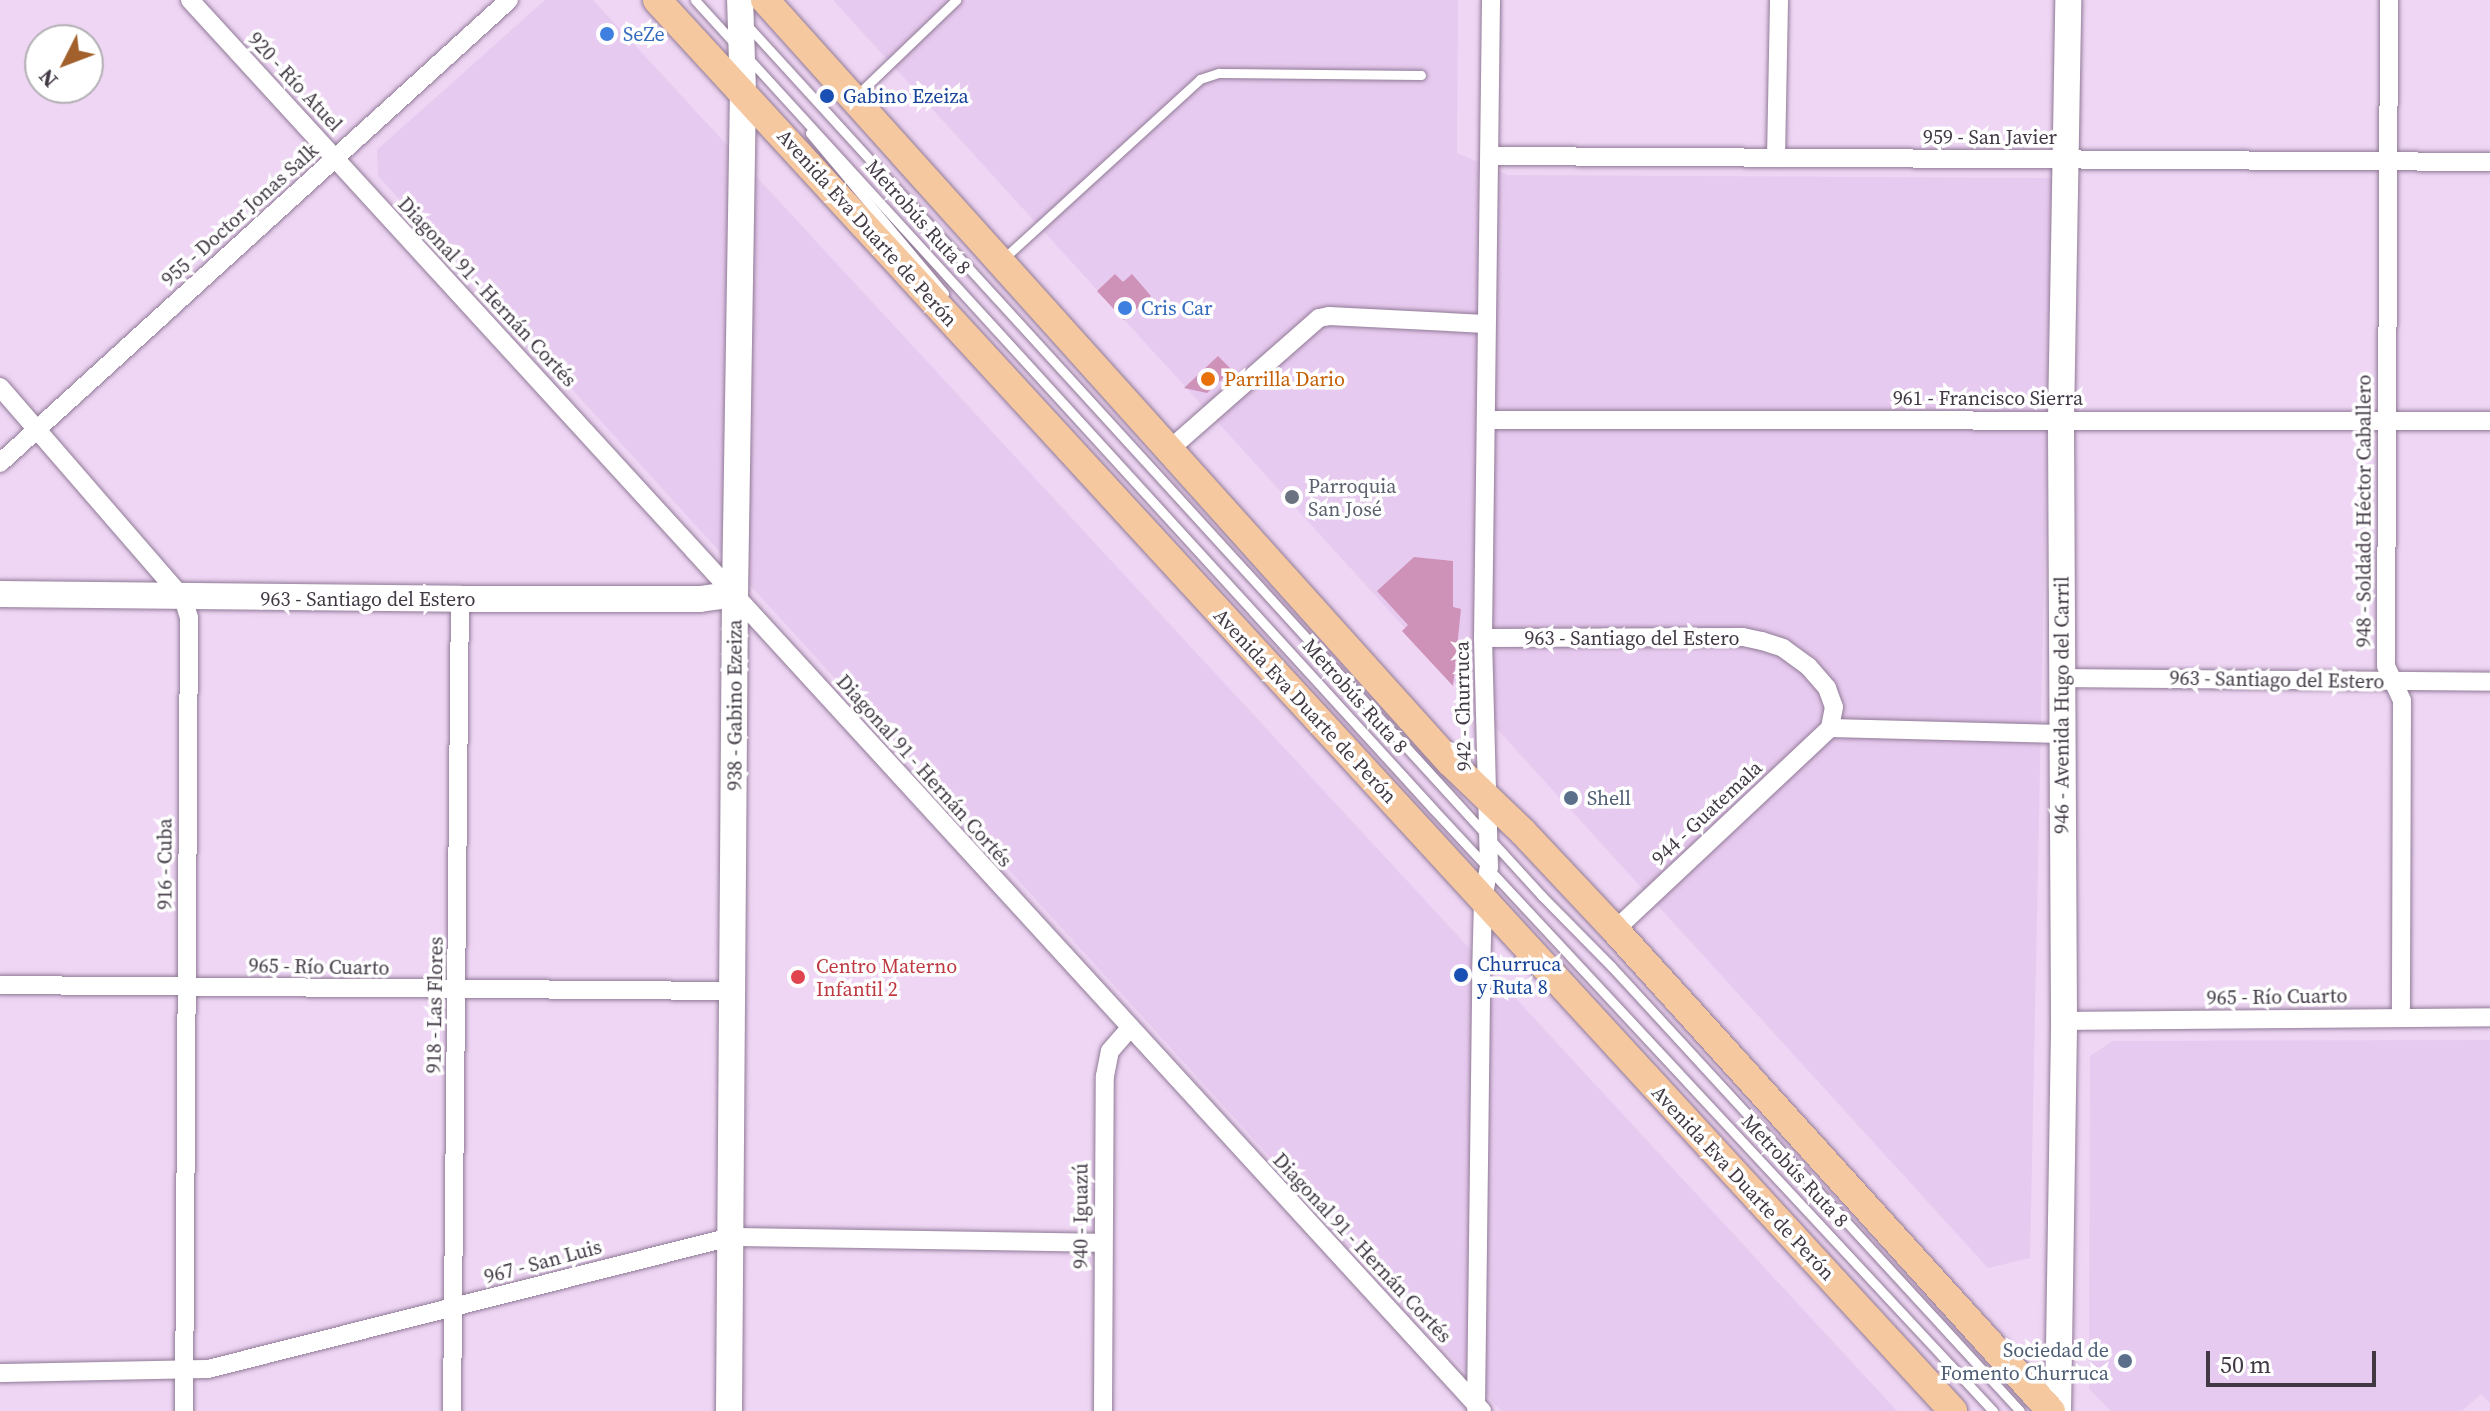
<!DOCTYPE html>
<meta charset="utf-8">
<style>
body{margin:0}
#map{position:relative;width:2490px;height:1411px;overflow:hidden;background:#eed6f4;font-family:"Source Serif 4",serif}
div>[style]{position:absolute}
[style*='--x']{left:calc(var(--x)*1px);top:calc(var(--y)*1px);width:calc(var(--w)*1px);rotate:calc(var(--a)*1deg)}
.built>*{inset:0;background:#e7caef}
.building>*{inset:0;background:#ce91b8}
.roads{filter:drop-shadow(0 0 2px #907a96) drop-shadow(0 0 2px #907a96)}
.lane>*{height:9px;margin:-4.5px;padding:0 4.5px;transform-origin:4.5px;border-radius:4.5px;background:#fff}
.street>*{height:18px;margin:-9px;padding:0 9px;transform-origin:9px;border-radius:9px;background:#fff}
.secondary>*{height:26px;margin:-13px;padding:0 13px;transform-origin:13px;border-radius:13px;background:#fff}
.primary>*{height:28px;margin:-14px;padding:0 14px;transform-origin:14px;border-radius:14px;background:#f5c89f}
.dots>*{width:22px;height:22px;translate:-50% -50%;box-sizing:border-box;border:4px solid #fff;border-radius:50%}
span{translate:-50% -50%;white-space:nowrap;text-align:center;line-height:1.15;-webkit-text-stroke:7px #fff;paint-order:stroke}
.shop-label{font-size:20px;color:#366cbe}
.left{translate:0 -50%;text-align:left}
.street-label{font-size:20px;color:#423945}
.transit-label{font-size:20px;color:#164399}
.food-label{font-size:20px;color:#c56008}
.worship-label{font-size:20px;color:#5b616d}
.service-label{font-size:20px;color:#4e5e75}
.right{translate:-100% -50%;text-align:right}
.health-label{font-size:20px;color:#be3a42}
.north{position:absolute;left:24px;top:24px;width:80px;height:80px;box-sizing:border-box;background:#fff;border:2px solid #b3b0b5;border-radius:50%;rotate:228deg;font-size:22px;font-weight:700;line-height:32px;text-align:center;color:#423945}
.north::after{content:'';display:block;margin:auto;width:28px;height:36px;background:#a2612c;clip-path:polygon(50% 0,100% 100%,50% 72%,0 100%)}
.scale{position:absolute;left:2206px;top:1351px;width:170px;height:36px;box-sizing:border-box;border:4px solid #423945;border-top:0;padding-left:10px;font-size:24px;line-height:28px;white-space:nowrap;color:#423945;-webkit-text-stroke:6px #fff;paint-order:stroke}
</style>
<div id="map">
<div class="built">
<i style="clip-path:polygon(545px 0,593px 0,1897px 1411px,1501px 1411px,378px 176px,377px 150px)"></i>
<i style="clip-path:polygon(833px 0,1458px 0,1457px 153px,1508px 175px,2052px 178px,2030px 1258px,1988px 1268px)"></i>
<i style="clip-path:polygon(2490px 1040px,2490px 1403px,2481px 1394px,2462px 1411px,2111px 1411px,2089px 1389px,2090px 1056px,2113px 1041px)"></i>
</div>
<div class="building">
<i style="clip-path:polygon(1115px 274px,1123px 282px,1132px 274px,1151px 296px,1124px 320px,1097px 291px)"></i>
<i style="clip-path:polygon(1218px 356px,1232px 370px,1207px 393px,1184px 388px)"></i>
<i style="clip-path:polygon(1414px 557px,1453px 561px,1453px 607px,1461px 609px,1453px 686px,1402px 631px,1408px 625px,1377px 591px)"></i>
</div>
<div class="roads">
<div class="lane">
<i style="--x:695;--y:0;--w:61;--a:47.7"></i>
<i style="--x:746;--y:24;--w:1181;--a:47.61"></i>
<i style="--x:1542;--y:896;--w:98;--a:45.4"></i>
<i style="--x:1611;--y:966;--w:604;--a:47.41"></i>
<i style="--x:749;--y:59;--w:1016;--a:47.63"></i>
<i style="--x:1434;--y:810;--w:821;--a:47.07"></i>
<i style="--x:856;--y:96;--w:139;--a:-43.8"></i>
<i style="--x:810;--y:133;--w:209;--a:50.1"></i>
<i style="--x:1003;--y:259;--w:267;--a:-42.4"></i>
<i style="--x:1200;--y:79;--w:20;--a:-18"></i>
<i style="--x:1219;--y:73;--w:202;--a:0.6"></i>
</div>
<div class="street">
<i style="--x:190;--y:0;--w:1913;--a:47.52"></i>
<i style="--x:2389;--y:0;--w:666;--a:90.26"></i>
<i style="--x:2386;--y:666;--w:38;--a:65"></i>
<i style="--x:2402;--y:701;--w:316;--a:90.2"></i>
<i style="--x:1490;--y:156;--w:1000;--a:0.34"></i>
<i style="--x:1776;--y:158;--w:158;--a:-88.9"></i>
<i style="--x:0;--y:387;--w:279;--a:49.1"></i>
<i style="--x:183;--y:598;--w:21;--a:73"></i>
<i style="--x:189;--y:618;--w:793;--a:90.36"></i>
<i style="--x:1486;--y:420;--w:1004;--a:0.06"></i>
<i style="--x:1170;--y:449;--w:198;--a:-41.3"></i>
<i style="--x:1319;--y:318;--w:10;--a:-11"></i>
<i style="--x:1329;--y:316;--w:156;--a:2.9"></i>
<i style="--x:0;--y:463;--w:688;--a:-42.29"></i>
<i style="--x:1483;--y:638;--w:260;--a:-0.2"></i>
<i style="--x:1743;--y:637;--w:19;--a:12"></i>
<i style="--x:1762;--y:641;--w:22;--a:18"></i>
<i style="--x:1783;--y:648;--w:31;--a:36"></i>
<i style="--x:1808;--y:666;--w:29;--a:49"></i>
<i style="--x:1827;--y:688;--w:20;--a:70"></i>
<i style="--x:1834;--y:707;--w:21;--a:101"></i>
<i style="--x:2063;--y:678;--w:427;--a:0.5"></i>
<i style="--x:1830;--y:728;--w:232;--a:1.5"></i>
<i style="--x:1615;--y:930;--w:295;--a:-43.2"></i>
<i style="--x:0;--y:985;--w:734;--a:0.47"></i>
<i style="--x:2064;--y:1021;--w:426;--a:-0.5"></i>
<i style="--x:0;--y:1373;--w:208;--a:-1.1"></i>
<i style="--x:208;--y:1369;--w:539;--a:-14.17"></i>
<i style="--x:731;--y:1237;--w:372;--a:0.9"></i>
<i style="--x:1476;--y:1408;--w:431;--a:-89.3"></i>
<i style="--x:1481;--y:977;--w:77;--a:-88.5"></i>
<i style="--x:1483;--y:900;--w:34;--a:-80"></i>
<i style="--x:1489;--y:867;--w:229;--a:-91.5"></i>
<i style="--x:1483;--y:638;--w:638;--a:-89.28"></i>
<i style="--x:452;--y:1411;--w:812;--a:-89.44"></i>
<i style="--x:1103;--y:1411;--w:335;--a:-89.7"></i>
<i style="--x:1105;--y:1076;--w:25;--a:-79"></i>
<i style="--x:1110;--y:1051;--w:29;--a:-49"></i>
</div>
<div class="secondary">
<i style="--x:0;--y:594;--w:460;--a:0.6"></i>
<i style="--x:460;--y:599;--w:240;--a:0"></i>
<i style="--x:700;--y:599;--w:35;--a:-8"></i>
<i style="--x:729;--y:1411;--w:817;--a:-89.58"></i>
<i style="--x:735;--y:594;--w:501;--a:-89.09"></i>
<i style="--x:743;--y:93;--w:93;--a:-91.8"></i>
<i style="--x:2058;--y:1411;--w:390;--a:-89.1"></i>
<i style="--x:2064;--y:1021;--w:601;--a:-90.29"></i>
<i style="--x:2061;--y:420;--w:420;--a:-89"></i>
</div>
<div class="primary">
<i style="--x:657;--y:0;--w:1916;--a:47.43"></i>
<i style="--x:765;--y:0;--w:1025;--a:48.05"></i>
<i style="--x:1450;--y:762;--w:101;--a:43.8"></i>
<i style="--x:1523;--y:832;--w:134;--a:46.8"></i>
<i style="--x:1615;--y:930;--w:649;--a:47.81"></i>
</div>
</div>
<div class="dots">
<i style="left:607px;top:34px;background:#3f7fe0"></i>
<i style="left:827px;top:96px;background:#1a4fb4"></i>
<i style="left:1125px;top:308px;background:#3f7fe0"></i>
<i style="left:1208px;top:379px;background:#e8710a"></i>
<i style="left:1292px;top:497px;background:#6b7280"></i>
<i style="left:1571px;top:798px;background:#5c6f8a"></i>
<i style="left:1461px;top:975px;background:#1a4fb4"></i>
<i style="left:798px;top:977px;background:#e0444e"></i>
<i style="left:2125px;top:1361px;background:#5c6f8a"></i>
</div>
<div class="shop-label">
<span class="left" style="left:623px;top:34px">SeZe</span>
<span class="left" style="left:1141px;top:308px">Cris Car</span>
</div>
<div class="street-label">
<span style="left:295px;top:82px;rotate:47deg">920 - Río Atuel</span>
<span style="left:1990px;top:137px">959 - San Javier</span>
<span style="left:240px;top:215px;rotate:-42deg">955 - Doctor Jonas Salk</span>
<span style="left:918px;top:217px;rotate:48deg">Metrobús Ruta 8</span>
<span style="left:867px;top:228px;rotate:48deg">Avenida Eva Duarte de Perón</span>
<span style="left:487px;top:292px;rotate:47deg">Diagonal 91 - Hernán Cortés</span>
<span style="left:1988px;top:398px">961 - Francisco Sierra</span>
<span style="left:2364px;top:511px;rotate:-90deg">948 - Soldado Héctor Caballero</span>
<span style="left:368px;top:599px">963 - Santiago del Estero</span>
<span style="left:1632px;top:638px">963 - Santiago del Estero</span>
<span style="left:2277px;top:680px;rotate:1deg">963 - Santiago del Estero</span>
<span style="left:1355px;top:696px;rotate:48deg">Metrobús Ruta 8</span>
<span style="left:735px;top:705px;rotate:-90deg">938 - Gabino Ezeiza</span>
<span style="left:2062px;top:705px;rotate:-90deg">946 - Avenida Hugo del Carril</span>
<span style="left:1305px;top:706px;rotate:47deg">Avenida Eva Duarte de Perón</span>
<span style="left:1463px;top:706px;rotate:-91deg">942 - Churruca</span>
<span style="left:924px;top:771px;rotate:48deg">Diagonal 91 - Hernán Cortés</span>
<span style="left:1707px;top:813px;rotate:-43deg">944 - Guatemala</span>
<span style="left:165px;top:864px;rotate:-90deg">916 - Cuba</span>
<span style="left:319px;top:967px;rotate:1deg">965 - Río Cuarto</span>
<span style="left:2277px;top:997px;rotate:-1deg">965 - Río Cuarto</span>
<span style="left:435px;top:1005px;rotate:-89deg">918 - Las Flores</span>
<span style="left:1795px;top:1171px;rotate:47deg">Metrobús Ruta 8</span>
<span style="left:1743px;top:1183px;rotate:47deg">Avenida Eva Duarte de Perón</span>
<span style="left:1081px;top:1216px;rotate:-90deg">940 - Iguazú</span>
<span style="left:1362px;top:1248px;rotate:47deg">Diagonal 91 - Hernán Cortés</span>
<span style="left:543px;top:1262px;rotate:-15deg">967 - San Luis</span>
</div>
<div class="transit-label">
<span class="left" style="left:843px;top:96px">Gabino Ezeiza</span>
<span class="left" style="left:1477px;top:976px">Churruca<br>y Ruta 8</span>
</div>
<div class="food-label">
<span class="left" style="left:1224px;top:379px">Parrilla Dario</span>
</div>
<div class="worship-label">
<span class="left" style="left:1308px;top:498px">Parroquia<br>San José</span>
</div>
<div class="service-label">
<span class="left" style="left:1587px;top:798px">Shell</span>
<span class="right" style="left:2109px;top:1362px">Sociedad de<br>Fomento Churruca</span>
</div>
<div class="health-label">
<span class="left" style="left:816px;top:978px">Centro Materno<br>Infantil 2</span>
</div>
<div class="north">N</div>
<div class="scale">50 m</div>
</div>
